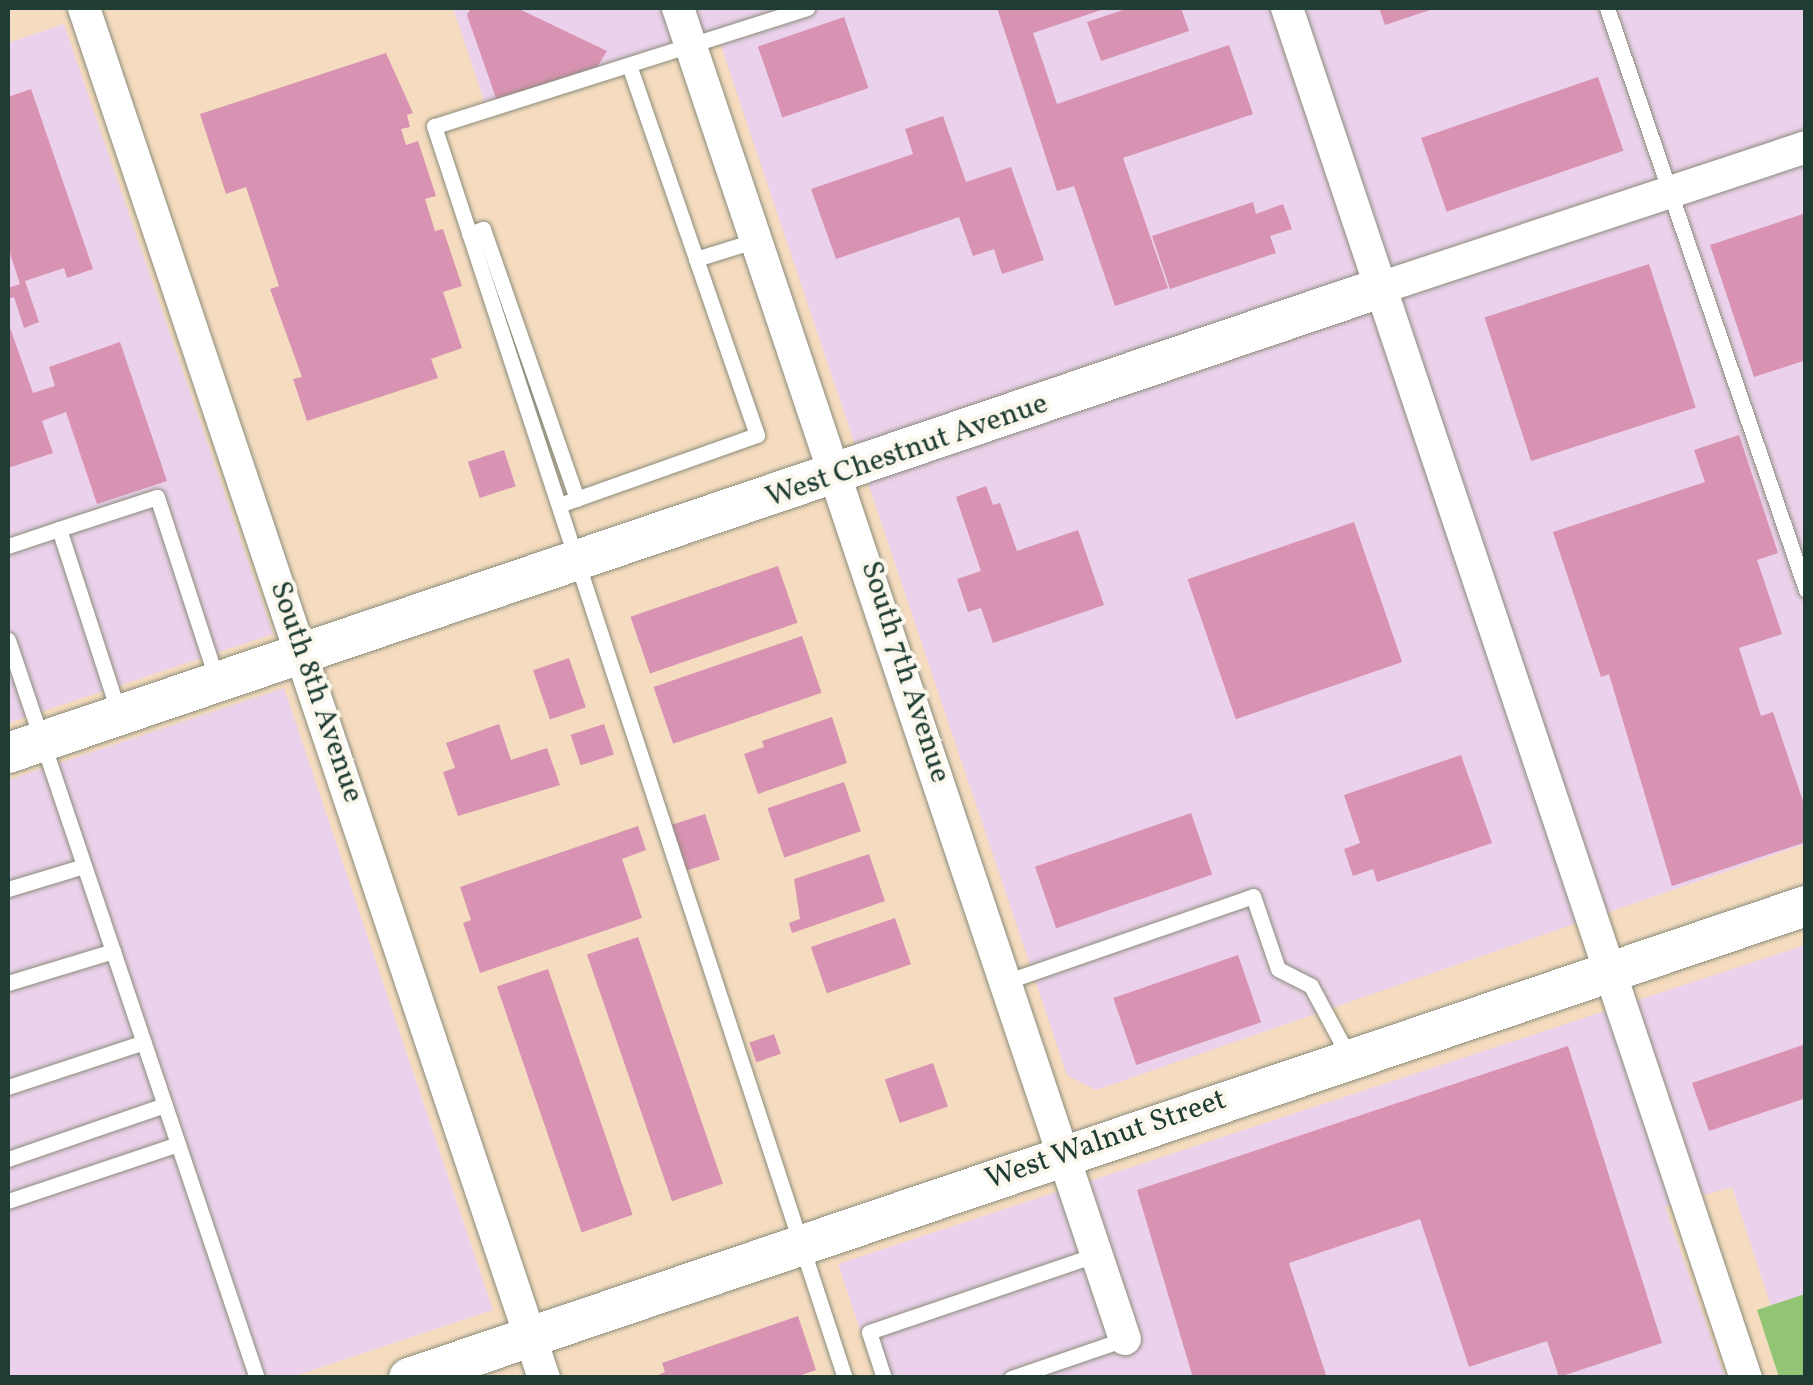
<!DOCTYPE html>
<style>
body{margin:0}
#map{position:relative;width:1813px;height:1385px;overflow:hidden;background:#f5dcc0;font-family:Vollkorn,serif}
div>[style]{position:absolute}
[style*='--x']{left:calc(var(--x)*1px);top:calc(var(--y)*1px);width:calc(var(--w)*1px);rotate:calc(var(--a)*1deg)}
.built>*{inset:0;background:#ebd1eb}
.green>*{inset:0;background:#91c475}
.building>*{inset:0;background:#d793b1;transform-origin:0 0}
.roads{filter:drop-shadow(0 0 2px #8a8c7a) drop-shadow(0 0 2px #8a8c7a)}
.service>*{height:15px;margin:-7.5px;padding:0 7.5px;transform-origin:7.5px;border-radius:7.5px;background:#fff}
.minor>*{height:32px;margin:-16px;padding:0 16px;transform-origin:16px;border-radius:16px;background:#fff}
.tertiary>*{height:40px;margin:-20px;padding:0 20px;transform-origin:20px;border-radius:20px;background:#fff}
span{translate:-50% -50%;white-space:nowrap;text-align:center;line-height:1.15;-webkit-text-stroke:8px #fbf7ec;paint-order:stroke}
.street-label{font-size:30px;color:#1f3d34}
.frame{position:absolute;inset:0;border:10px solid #1f3d34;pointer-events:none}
</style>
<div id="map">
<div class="built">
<i style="clip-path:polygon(453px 8px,1805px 8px,1805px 844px,1096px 1090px,1067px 1075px,718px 37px,488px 112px)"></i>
<i style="clip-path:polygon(64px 24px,273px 634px,8px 723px,8px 43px)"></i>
<i style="clip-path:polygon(284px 688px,493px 1310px,292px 1377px,8px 1377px,8px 780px)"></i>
<i style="clip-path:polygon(1805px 945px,1805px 1294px,1771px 1306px,1732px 1187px,1665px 1207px,1725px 1377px,876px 1377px,838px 1264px)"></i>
</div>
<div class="green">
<i style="clip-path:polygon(1805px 1294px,1805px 1377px,1779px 1377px,1757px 1310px)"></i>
</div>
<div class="building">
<i style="clip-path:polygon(471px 8px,517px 8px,607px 51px,594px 72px,498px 104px,467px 15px)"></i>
<i style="clip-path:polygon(997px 8px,1107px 8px,1033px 33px,1057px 104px,1229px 45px,1253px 114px,1123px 158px,1168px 288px,1115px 306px,1074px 186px,1057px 191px)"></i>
<i style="clip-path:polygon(1129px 8px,1181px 8px,1189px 31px,1101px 61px,1087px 22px)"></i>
<i style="clip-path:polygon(1379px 8px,1436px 8px,1385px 25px)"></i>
<i style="left:844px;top:17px;width:75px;height:91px;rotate:71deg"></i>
<i style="clip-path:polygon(386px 53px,413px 113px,407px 115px,410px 127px,401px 129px,406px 145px,418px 141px,436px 196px,425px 199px,435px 231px,443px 229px,462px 286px,443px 292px,462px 348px,431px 359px,438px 378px,307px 421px,293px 379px,302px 377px,270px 289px,279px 286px,246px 187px,226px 194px,200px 114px)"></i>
<i style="left:1598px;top:77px;width:78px;height:187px;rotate:71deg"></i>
<i style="clip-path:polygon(31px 89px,93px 269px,67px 278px,64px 268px,25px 281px,39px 322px,24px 328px,14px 297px,8px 299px,8px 288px,20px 284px,8px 247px,8px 97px)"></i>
<i style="clip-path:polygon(943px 116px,966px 182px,1011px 167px,1044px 260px,1002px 274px,994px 249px,973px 256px,959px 217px,836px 259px,811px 189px,913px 154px,905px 129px)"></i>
<i style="clip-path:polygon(1253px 202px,1256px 214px,1283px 204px,1292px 229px,1270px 236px,1276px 253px,1170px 289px,1152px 236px)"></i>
<i style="clip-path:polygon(1806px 213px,1806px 360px,1754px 377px,1710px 245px)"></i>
<i style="left:1649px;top:264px;width:151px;height:173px;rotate:72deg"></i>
<i style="clip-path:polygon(8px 322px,33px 393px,55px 386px,49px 367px,120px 342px,167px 481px,97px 504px,66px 412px,42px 421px,53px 453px,8px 468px)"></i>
<i style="clip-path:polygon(1739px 435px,1778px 553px,1757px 560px,1782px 634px,1739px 648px,1761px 716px,1773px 712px,1806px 810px,1806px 842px,1672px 886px,1609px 674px,1601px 677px,1553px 532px,1705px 482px,1694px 450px)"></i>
<i style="left:504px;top:450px;width:38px;height:38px;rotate:72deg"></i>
<i style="clip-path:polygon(986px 486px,993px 505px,1000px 503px,1017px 551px,1078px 530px,1104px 605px,993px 643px,981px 608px,968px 612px,957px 579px,981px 571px,956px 497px)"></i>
<i style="left:1354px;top:522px;width:148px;height:176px;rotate:71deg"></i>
<i style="left:778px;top:566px;width:60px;height:156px;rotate:71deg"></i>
<i style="left:802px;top:636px;width:60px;height:157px;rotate:71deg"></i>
<i style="left:569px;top:658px;width:52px;height:38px;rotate:71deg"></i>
<i style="clip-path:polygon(832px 717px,847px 763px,758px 794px,744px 754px,764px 747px,762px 741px)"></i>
<i style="clip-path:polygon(499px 724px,511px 760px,547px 748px,560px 785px,458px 816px,443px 772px,455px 768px,446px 743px)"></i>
<i style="left:604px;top:724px;width:32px;height:35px;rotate:72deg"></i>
<i style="clip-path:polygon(1461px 755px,1492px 843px,1377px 882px,1373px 869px,1353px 876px,1344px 849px,1360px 843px,1344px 795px)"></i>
<i style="left:844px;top:782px;width:52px;height:81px;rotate:71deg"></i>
<i style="left:1191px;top:813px;width:65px;height:165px;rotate:71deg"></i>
<i style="left:705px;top:814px;width:48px;height:38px;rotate:72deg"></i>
<i style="clip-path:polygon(638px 826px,646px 850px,622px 859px,642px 918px,480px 973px,463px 923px,471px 920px,460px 887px)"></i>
<i style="clip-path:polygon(869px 854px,885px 901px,792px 933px,789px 923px,800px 919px,794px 879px)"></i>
<i style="left:895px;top:918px;width:49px;height:89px;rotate:71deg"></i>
<i style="left:638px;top:937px;width:261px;height:54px;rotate:71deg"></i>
<i style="left:1238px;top:955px;width:71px;height:132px;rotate:71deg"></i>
<i style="left:548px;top:969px;width:260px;height:54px;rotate:71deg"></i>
<i style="left:774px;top:1034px;width:21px;height:26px;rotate:71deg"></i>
<i style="clip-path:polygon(1806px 1044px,1806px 1098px,1709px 1131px,1692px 1083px)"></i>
<i style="clip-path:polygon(1568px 1046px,1662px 1343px,1559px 1377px,1547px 1341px,1469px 1367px,1420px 1219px,1289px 1263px,1327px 1378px,1193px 1378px,1137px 1190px)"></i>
<i style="left:933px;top:1063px;width:46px;height:51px;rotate:71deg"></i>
<i style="clip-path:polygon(798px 1316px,816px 1370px,793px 1378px,652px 1378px,665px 1372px,662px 1363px)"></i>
</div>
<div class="roads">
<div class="service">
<i style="--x:807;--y:8;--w:391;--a:162.4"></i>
<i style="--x:434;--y:126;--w:1318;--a:71.83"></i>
<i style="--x:1607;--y:8;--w:615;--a:71.12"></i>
<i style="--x:629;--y:65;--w:205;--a:70.9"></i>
<i style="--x:469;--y:234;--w:15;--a:-20"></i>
<i style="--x:483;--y:229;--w:286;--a:70.8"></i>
<i style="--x:559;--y:505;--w:210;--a:-19.5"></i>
<i style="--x:757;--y:435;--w:186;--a:-109.1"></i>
<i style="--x:696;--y:259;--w:64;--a:-17.3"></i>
<i style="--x:59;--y:529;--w:103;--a:-18.1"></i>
<i style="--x:157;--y:497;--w:194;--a:71.9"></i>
<i style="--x:8;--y:546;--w:54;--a:-18.4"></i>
<i style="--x:59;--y:529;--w:194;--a:72"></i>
<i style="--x:8;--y:640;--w:779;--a:71.36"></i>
<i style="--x:8;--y:889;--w:79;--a:-16.8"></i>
<i style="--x:1008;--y:981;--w:259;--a:-19.1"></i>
<i style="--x:1253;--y:896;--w:77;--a:71.1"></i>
<i style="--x:1278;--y:969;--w:37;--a:27"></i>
<i style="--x:1311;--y:986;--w:81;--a:61.8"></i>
<i style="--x:8;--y:983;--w:110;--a:-16.9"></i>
<i style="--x:8;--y:1087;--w:143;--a:-18.3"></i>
<i style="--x:8;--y:1159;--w:166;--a:-19"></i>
<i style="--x:8;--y:1201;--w:179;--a:-18.5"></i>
<i style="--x:884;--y:1378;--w:48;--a:-108.1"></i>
<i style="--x:869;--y:1332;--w:242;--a:-18.8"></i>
<i style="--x:1011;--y:1378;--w:120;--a:-18.9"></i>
</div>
<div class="minor">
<i style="--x:84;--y:8;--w:1445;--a:71.44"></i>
<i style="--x:678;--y:8;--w:1404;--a:71.44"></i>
<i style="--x:1287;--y:8;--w:1445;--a:71.48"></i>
<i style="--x:1380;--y:288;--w:449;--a:-18.3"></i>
</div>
<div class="tertiary">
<i style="--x:8;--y:753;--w:1449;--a:-18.72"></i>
<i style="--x:409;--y:1378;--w:1475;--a:-18.67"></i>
</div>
</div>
<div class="street-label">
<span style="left:907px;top:451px;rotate:-19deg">West Chestnut Avenue</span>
<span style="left:905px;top:672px;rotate:72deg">South 7th Avenue</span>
<span style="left:316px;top:692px;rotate:71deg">South 8th Avenue</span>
<span style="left:1106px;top:1140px;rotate:-19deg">West Walnut Street</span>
</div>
<div class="frame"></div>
</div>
